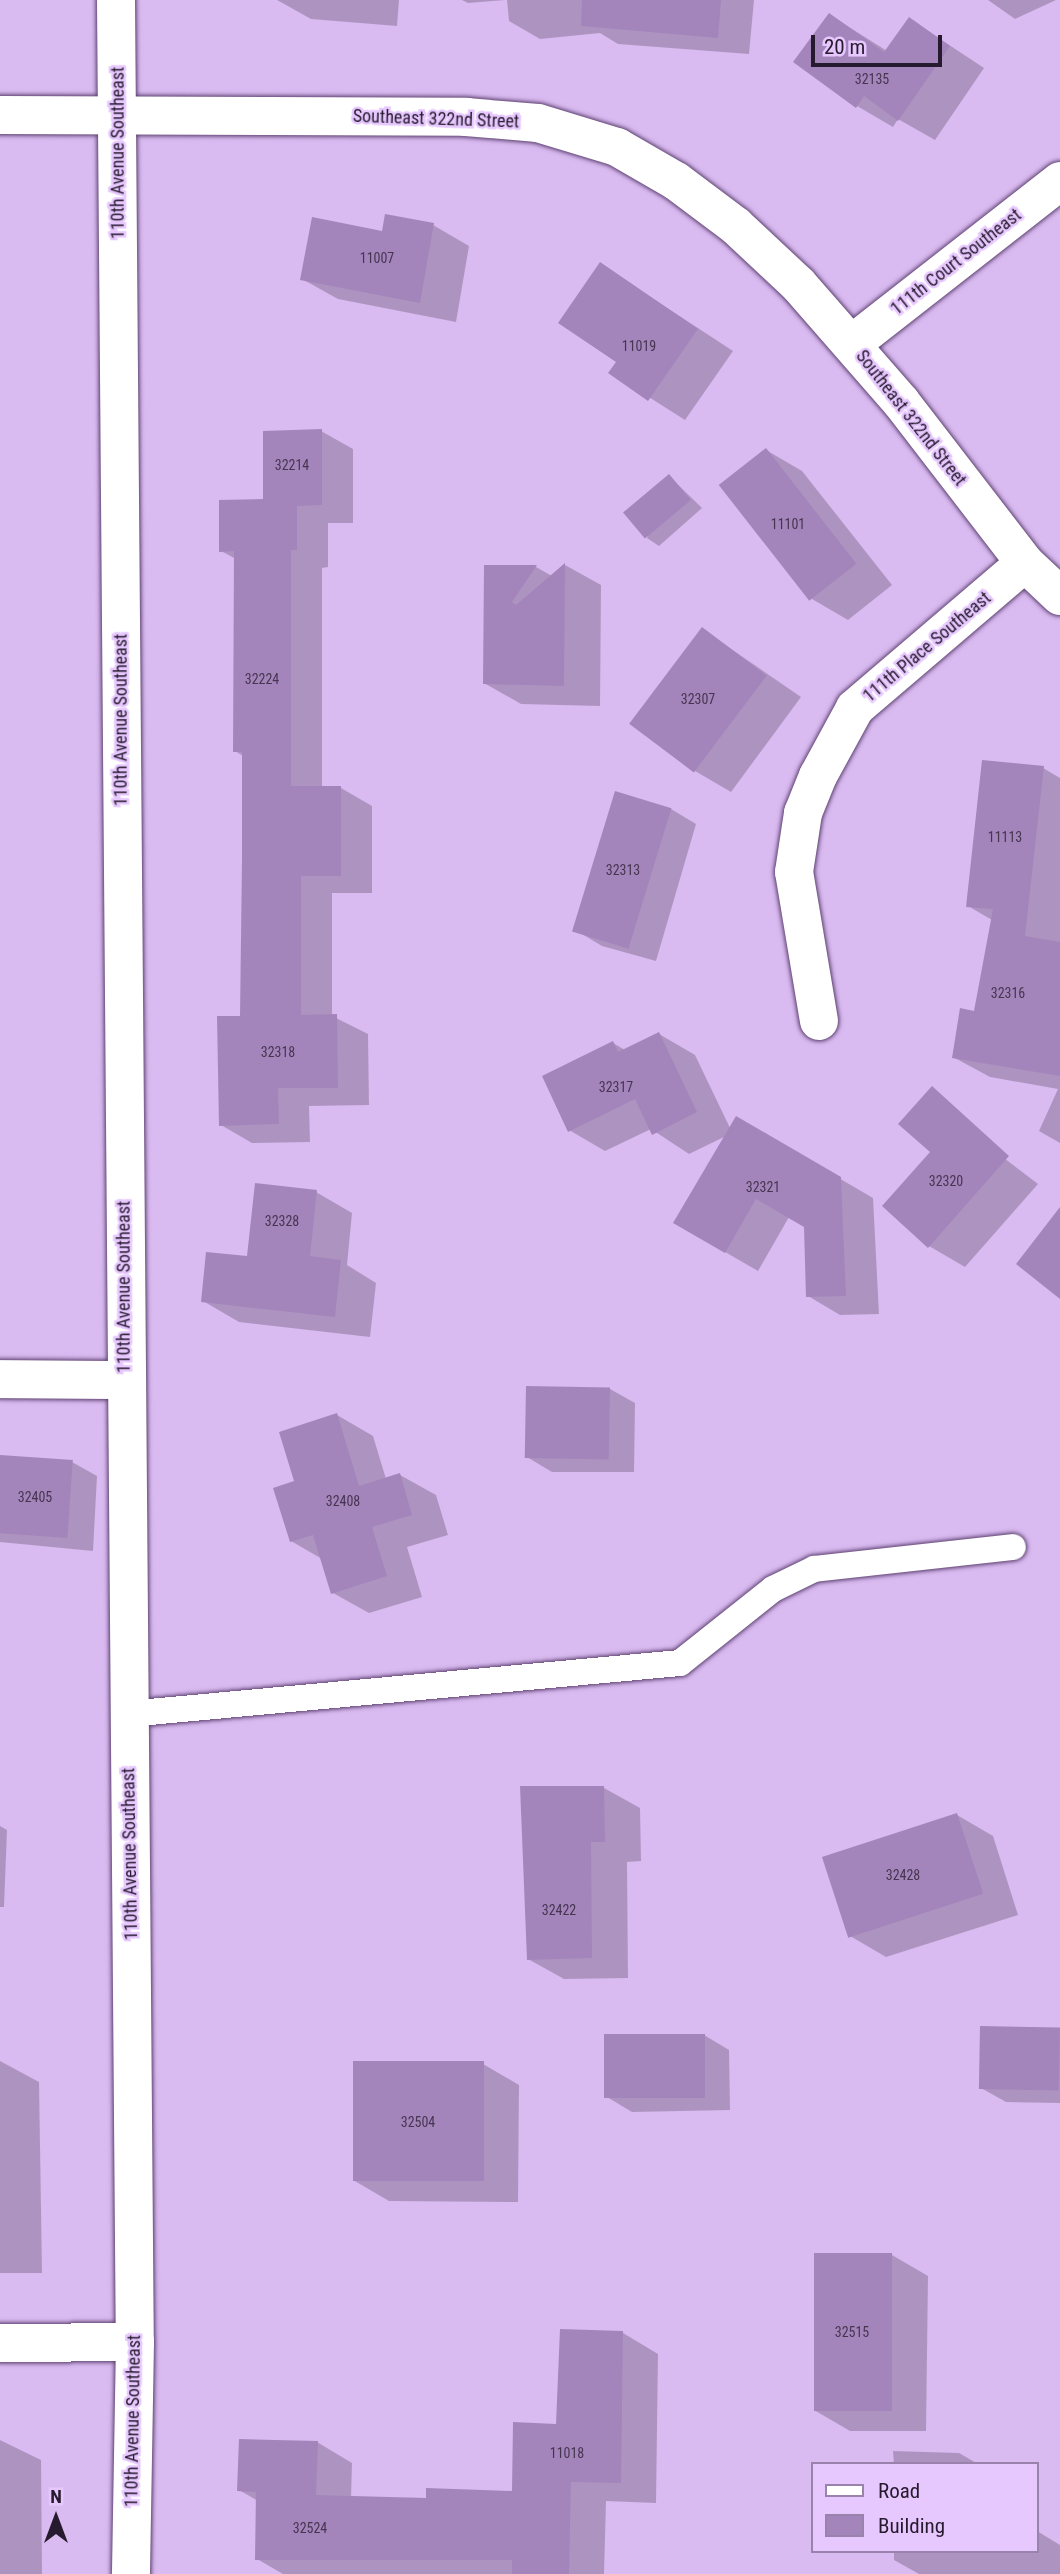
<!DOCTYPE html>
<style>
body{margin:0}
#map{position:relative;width:1060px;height:2574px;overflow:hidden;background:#d9baf1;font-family:"Roboto Condensed",sans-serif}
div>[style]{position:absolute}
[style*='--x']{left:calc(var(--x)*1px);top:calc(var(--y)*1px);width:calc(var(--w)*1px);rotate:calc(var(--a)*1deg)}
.shadow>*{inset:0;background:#0003}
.building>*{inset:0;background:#a485bb;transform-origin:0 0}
.roads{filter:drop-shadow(0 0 2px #5e4271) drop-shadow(0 0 2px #5e4271)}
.lane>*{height:26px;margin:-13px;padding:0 13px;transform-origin:13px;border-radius:13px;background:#fff}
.street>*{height:38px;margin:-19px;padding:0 19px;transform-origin:19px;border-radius:19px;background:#fff}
span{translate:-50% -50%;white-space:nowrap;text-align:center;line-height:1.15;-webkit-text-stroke:5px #e6c7fe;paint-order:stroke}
.number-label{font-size:14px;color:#463551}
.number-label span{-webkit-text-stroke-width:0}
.street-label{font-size:18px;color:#261a2e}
.legend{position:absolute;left:811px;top:2462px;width:228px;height:91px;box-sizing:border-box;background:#e6c7fe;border:2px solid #9982ab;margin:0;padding:9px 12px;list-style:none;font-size:21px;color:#261a2e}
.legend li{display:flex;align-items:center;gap:14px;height:35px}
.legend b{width:35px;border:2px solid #9982ab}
.north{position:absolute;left:21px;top:2483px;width:70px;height:70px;-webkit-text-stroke:5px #e6c7fe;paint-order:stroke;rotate:0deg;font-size:19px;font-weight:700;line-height:28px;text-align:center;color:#261a2e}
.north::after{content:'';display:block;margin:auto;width:24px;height:32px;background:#261a2e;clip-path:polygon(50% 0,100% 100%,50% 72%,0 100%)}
.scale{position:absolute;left:811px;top:35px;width:131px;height:32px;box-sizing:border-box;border:4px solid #261a2e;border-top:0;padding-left:9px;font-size:21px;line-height:24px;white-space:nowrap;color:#261a2e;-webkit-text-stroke:5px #e6c7fe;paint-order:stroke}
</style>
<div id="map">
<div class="shadow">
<i style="clip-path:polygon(277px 0,399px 0,397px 26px,311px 19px)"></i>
<i style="clip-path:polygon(462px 0,505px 0,468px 3px)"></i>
<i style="clip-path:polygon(507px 0,754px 0,749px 54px,618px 44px,600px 33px,540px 39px,509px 21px)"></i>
<i style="clip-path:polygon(988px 0,1056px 0,1015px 19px)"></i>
<i style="clip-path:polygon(830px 15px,887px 51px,910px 19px,984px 68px,935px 140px,898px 119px,893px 127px,857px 106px)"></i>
<i style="clip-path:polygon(433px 225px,469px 246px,456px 322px,338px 299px,302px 279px,383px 233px)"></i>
<i style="clip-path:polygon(600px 264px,733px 351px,685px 420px,611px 373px,618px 362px)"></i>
<i style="clip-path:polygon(321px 431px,353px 449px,353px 523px,328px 523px,328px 567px,322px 568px,322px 788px,341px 788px,372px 806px,372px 893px,332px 893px,332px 1016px,368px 1034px,369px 1105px,309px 1106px,310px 1142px,252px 1143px,221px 1125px,242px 1017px,243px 756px,235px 751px,236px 559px,221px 551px)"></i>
<i style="clip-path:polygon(766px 450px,802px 471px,892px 585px,848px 620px,812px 599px)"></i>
<i style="clip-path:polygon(669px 476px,702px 508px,659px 546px,647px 538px)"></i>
<i style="clip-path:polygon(565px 565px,601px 585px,600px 706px,521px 704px,484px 683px,485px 567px,536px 567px,552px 576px)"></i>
<i style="clip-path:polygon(702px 629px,801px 697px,731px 792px,695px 771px)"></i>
<i style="clip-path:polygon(1043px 768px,1060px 778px,1060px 1143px,1039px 1131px,1058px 1089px,990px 1077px,953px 1057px,975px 1013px,992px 920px,968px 906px)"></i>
<i style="clip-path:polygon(671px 809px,696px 824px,656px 961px,602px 946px,577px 931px)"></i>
<i style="clip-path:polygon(659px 1034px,695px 1055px,730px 1128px,736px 1118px,873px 1198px,879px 1314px,840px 1315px,808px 1296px,805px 1226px,789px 1217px,758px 1271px,675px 1223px,726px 1136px,689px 1154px,651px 1129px,605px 1151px,569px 1130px,613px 1043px,625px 1050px)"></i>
<i style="clip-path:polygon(957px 1122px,1038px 1184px,965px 1267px,929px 1246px,932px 1152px)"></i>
<i style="clip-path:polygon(316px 1192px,352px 1213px,347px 1265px,376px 1283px,370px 1337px,239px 1322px,203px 1301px)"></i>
<i style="clip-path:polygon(610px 1389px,635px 1403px,634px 1472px,552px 1472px,527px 1457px)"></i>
<i style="clip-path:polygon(337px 1415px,373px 1436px,386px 1479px,400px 1475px,436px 1495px,448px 1535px,407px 1547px,422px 1597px,369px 1613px,333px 1593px,322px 1559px,291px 1541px,296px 1483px)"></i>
<i style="clip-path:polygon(0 1457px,72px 1462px,97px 1476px,93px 1551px,0 1542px)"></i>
<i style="clip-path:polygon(604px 1788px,640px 1808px,641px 1861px,627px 1862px,628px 1978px,564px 1979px,528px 1959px)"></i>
<i style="clip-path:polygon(957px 1815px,993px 1836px,1018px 1915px,886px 1957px,850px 1936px)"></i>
<i style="clip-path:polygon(0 1826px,7px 1830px,4px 1907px,0 1907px)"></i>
<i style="clip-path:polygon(1060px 2029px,1060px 2103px,1006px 2102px,981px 2088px)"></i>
<i style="clip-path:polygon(704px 2035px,729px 2050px,730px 2110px,632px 2112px,607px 2097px)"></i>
<i style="clip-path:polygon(0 2061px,39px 2082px,42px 2273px,0 2273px)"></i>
<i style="clip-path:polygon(483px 2064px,519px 2085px,518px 2202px,389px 2201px,353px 2180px)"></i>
<i style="clip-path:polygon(892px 2255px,928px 2276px,926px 2431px,850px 2431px,814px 2410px)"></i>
<i style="clip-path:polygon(623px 2333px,658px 2354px,656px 2503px,606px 2501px,604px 2574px,283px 2574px,257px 2559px,258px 2501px,239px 2490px,317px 2442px,352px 2463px,351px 2498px,427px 2500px,513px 2493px)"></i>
<i style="clip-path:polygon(0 2440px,41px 2460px,42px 2574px,0 2574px)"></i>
<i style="clip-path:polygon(893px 2451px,959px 2453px,978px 2464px,894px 2464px)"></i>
<i style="clip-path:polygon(1037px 2531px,1060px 2545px,1060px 2574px,919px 2574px,894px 2560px,894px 2551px,1037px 2551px)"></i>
</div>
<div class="building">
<i style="clip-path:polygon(582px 0,721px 0,718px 38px,581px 26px)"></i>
<i style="clip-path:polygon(829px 13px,884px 52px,909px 17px,950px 46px,898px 121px,864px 96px,856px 108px,793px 62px)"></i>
<i style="clip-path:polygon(385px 214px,434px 223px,420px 303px,300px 280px,312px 217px,382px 231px)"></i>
<i style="clip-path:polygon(600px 262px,698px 329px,648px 401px,608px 373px,616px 362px,558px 323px)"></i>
<i style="clip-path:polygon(322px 429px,322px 505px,297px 506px,297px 550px,291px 550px,291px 786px,341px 786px,341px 876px,301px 876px,301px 1015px,337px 1014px,338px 1088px,278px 1088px,279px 1124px,219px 1126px,217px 1016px,240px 1016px,242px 860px,242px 752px,233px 752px,234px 551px,219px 552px,219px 500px,263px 499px,263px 431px)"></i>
<i style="left:766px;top:448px;width:147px;height:60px;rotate:52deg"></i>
<i style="left:669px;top:474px;width:34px;height:60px;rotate:50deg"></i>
<i style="clip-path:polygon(565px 563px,564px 686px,483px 684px,484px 565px,537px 565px,512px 602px,516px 605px)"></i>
<i style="left:702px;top:627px;width:81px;height:121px;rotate:37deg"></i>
<i style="clip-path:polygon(982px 760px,1044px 766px,1025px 936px,1060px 942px,1060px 1076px,952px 1058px,960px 1008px,974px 1011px,993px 909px,966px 907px)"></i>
<i style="left:615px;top:791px;width:59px;height:147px;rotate:17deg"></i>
<i style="clip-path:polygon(659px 1032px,697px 1112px,652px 1135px,635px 1099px,568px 1132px,542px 1076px,613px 1041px,618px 1052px)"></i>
<i style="clip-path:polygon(932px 1086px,1009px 1156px,928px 1248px,882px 1206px,930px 1152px,898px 1124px)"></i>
<i style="clip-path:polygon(736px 1116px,841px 1177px,846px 1296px,806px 1297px,804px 1227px,756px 1199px,725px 1253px,673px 1223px)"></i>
<i style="clip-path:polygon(255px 1183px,317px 1190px,310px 1256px,341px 1260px,335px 1317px,201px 1302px,206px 1252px,247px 1256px)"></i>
<i style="clip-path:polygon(1060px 1207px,1060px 1299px,1016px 1264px)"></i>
<i style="left:526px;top:1386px;width:84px;height:72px;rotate:1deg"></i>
<i style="clip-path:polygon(337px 1413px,359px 1486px,400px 1473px,412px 1515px,372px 1527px,387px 1576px,331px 1594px,313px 1535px,290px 1542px,273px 1488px,294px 1481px,279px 1432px)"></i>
<i style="left:0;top:1455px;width:73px;height:78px;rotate:4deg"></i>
<i style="clip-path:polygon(520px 1786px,604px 1786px,605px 1842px,591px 1842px,592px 1958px,527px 1960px)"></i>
<i style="left:957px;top:1813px;width:85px;height:142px;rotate:72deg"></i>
<i style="left:980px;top:2026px;width:80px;height:63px;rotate:1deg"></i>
<i style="left:604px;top:2034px;width:101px;height:64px"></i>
<i style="left:353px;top:2061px;width:131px;height:120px"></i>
<i style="left:814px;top:2253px;width:78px;height:158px"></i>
<i style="clip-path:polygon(560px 2329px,623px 2331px,621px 2483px,571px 2482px,569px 2574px,512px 2574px,512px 2560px,255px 2560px,256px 2492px,237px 2491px,239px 2439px,318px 2441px,316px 2495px,426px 2498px,426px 2488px,512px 2491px,513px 2422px,556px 2424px)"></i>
</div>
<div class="roads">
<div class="lane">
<i style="--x:128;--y:1714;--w:554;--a:-5.28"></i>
<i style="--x:680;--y:1663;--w:119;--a:-38.5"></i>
<i style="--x:773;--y:1589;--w:46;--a:-26"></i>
<i style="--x:814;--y:1569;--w:200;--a:-6.3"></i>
</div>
<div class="street">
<i style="--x:116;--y:0;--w:2342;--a:89.54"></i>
<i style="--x:135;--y:2342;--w:232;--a:91"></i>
<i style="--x:0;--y:115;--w:466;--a:0.2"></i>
<i style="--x:466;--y:117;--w:72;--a:4.8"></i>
<i style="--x:538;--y:123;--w:83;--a:16.9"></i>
<i style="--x:617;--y:147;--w:68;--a:30"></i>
<i style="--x:676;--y:181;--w:75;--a:36.9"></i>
<i style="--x:736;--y:226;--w:85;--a:43.1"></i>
<i style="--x:798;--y:284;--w:157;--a:48.9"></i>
<i style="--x:901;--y:402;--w:203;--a:52.4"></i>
<i style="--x:1025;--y:563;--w:48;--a:43.3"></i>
<i style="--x:853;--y:343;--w:263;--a:-38"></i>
<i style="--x:819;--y:1021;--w:151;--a:-99.5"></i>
<i style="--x:794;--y:872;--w:60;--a:-81.3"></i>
<i style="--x:803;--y:813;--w:40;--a:-68"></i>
<i style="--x:818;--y:776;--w:77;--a:-61.4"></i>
<i style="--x:855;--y:708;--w:223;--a:-40.5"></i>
<i style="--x:0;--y:1379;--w:124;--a:0.5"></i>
<i style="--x:0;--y:2343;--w:135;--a:-0.4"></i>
</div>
</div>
<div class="number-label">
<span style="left:872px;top:79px">32135</span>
<span style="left:377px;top:258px">11007</span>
<span style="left:639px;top:346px">11019</span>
<span style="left:292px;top:465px">32214</span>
<span style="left:788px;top:524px">11101</span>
<span style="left:262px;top:679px">32224</span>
<span style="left:698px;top:699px">32307</span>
<span style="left:1005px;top:837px">11113</span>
<span style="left:623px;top:870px">32313</span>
<span style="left:1008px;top:993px">32316</span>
<span style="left:278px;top:1052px">32318</span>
<span style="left:616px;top:1087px">32317</span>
<span style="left:946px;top:1181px">32320</span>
<span style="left:763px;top:1187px">32321</span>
<span style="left:282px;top:1221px">32328</span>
<span style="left:35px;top:1497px">32405</span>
<span style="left:343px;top:1501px">32408</span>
<span style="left:903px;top:1875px">32428</span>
<span style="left:559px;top:1910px">32422</span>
<span style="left:418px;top:2122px">32504</span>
<span style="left:852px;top:2332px">32515</span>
<span style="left:567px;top:2453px">11018</span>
<span style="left:310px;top:2528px">32524</span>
</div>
<div class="street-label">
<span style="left:436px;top:119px;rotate:2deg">Southeast 322nd Street</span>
<span style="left:118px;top:153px;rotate:-90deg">110th Avenue Southeast</span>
<span style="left:956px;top:262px;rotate:-38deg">111th Court Southeast</span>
<span style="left:911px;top:418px;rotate:52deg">Southeast 322nd Street</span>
<span style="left:927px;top:647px;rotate:-40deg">111th Place Southeast</span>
<span style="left:121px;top:720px;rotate:-90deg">110th Avenue Southeast</span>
<span style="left:124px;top:1287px;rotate:-90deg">110th Avenue Southeast</span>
<span style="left:130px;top:1854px;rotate:-91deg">110th Avenue Southeast</span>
<span style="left:133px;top:2421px;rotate:-89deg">110th Avenue Southeast</span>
</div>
<ul class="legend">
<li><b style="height:9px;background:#fff"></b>Road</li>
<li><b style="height:19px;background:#a485bb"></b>Building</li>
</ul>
<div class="north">N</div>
<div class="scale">20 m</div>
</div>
